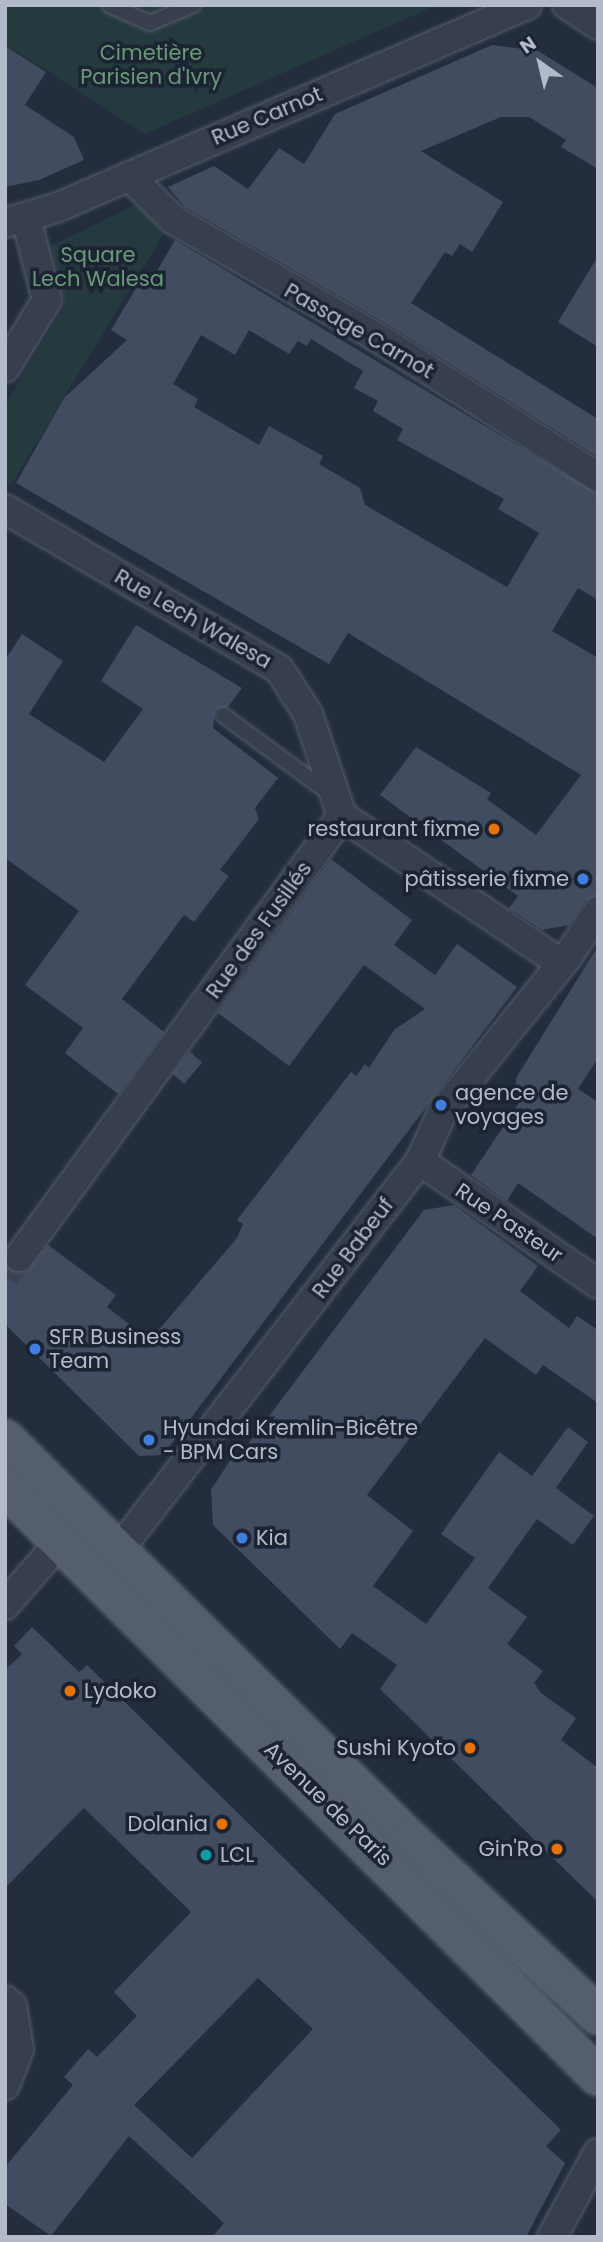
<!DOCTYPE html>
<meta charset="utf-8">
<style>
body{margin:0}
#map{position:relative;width:603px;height:2242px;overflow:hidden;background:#232d3e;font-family:Poppins,sans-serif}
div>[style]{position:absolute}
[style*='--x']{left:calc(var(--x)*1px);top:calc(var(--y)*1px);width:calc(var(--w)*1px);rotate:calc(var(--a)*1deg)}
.green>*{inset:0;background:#253a3f}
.building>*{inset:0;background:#424c60;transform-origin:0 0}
.street-tunnel>*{height:28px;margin-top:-14px;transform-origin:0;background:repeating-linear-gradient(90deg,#394253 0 28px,transparent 0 42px)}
.roads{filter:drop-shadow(0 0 2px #555d6c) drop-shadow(0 0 2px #555d6c)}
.lane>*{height:14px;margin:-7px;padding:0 7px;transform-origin:7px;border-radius:7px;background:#373f4e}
.street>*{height:28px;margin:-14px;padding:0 14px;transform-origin:14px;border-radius:14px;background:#373f4e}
.primary>*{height:38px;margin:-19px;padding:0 19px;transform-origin:19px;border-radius:19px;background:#555e6e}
.dots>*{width:19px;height:19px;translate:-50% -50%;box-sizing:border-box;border:4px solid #1c2433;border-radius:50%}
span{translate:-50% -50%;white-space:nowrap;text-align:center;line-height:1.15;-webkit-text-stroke:7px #1c2433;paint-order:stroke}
.park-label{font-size:21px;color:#699a78}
.street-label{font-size:21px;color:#b3bac9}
.poi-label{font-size:21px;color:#b3bac9}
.right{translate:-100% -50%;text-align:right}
.left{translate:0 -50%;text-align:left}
.frame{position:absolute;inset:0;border:7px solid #b3bac9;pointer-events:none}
.north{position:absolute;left:505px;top:28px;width:70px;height:70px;-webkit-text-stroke:5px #1c2433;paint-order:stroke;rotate:326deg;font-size:19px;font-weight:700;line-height:28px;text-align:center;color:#b3bac9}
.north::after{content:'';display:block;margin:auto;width:24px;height:32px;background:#b3bac9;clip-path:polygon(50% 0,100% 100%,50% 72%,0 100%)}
</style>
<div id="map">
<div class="green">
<i style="clip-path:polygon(5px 5px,437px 5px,145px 134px,5px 44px)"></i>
<i style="clip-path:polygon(149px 198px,170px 223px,11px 485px,5px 481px,5px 405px,65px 305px,51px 246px)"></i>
</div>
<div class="building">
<i style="clip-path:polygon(492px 45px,538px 51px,598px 88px,598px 169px,561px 147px,566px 140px,529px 117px,501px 117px,421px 151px,503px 202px,472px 252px,460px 244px,452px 256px,445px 252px,411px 303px,598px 419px,598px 457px,384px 322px,185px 207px,168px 187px,214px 166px,248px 189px,279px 148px,304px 164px,335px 114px)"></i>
<i style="clip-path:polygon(5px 46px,46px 72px,25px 105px,74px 137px,84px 160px,39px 180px,5px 187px,5px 136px,18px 115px,5px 136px)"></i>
<i style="clip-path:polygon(evenodd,175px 240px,598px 494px,598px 600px,578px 588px,552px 631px,598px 658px,598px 895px,585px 901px,569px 925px,542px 930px,509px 908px,518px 896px,380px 795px,416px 747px,491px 793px,487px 799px,536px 835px,581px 775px,348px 633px,329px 664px,16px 483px,64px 398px,127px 340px,111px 330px,142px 278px,150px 283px,175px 240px,249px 330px,289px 354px,298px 341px,307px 346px,311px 339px,363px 371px,354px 388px,378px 401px,373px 411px,403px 429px,397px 440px,504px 499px,498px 509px,539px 533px,507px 587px,365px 505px,360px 488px,319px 464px,323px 456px,269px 426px,259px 445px,194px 407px,198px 399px,173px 384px,201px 335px,235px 355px,249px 330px)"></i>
<i style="clip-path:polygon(598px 256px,598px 347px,558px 322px)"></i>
<i style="clip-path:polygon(136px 625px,242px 688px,228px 707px,215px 710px,213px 728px,278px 778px,255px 808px,259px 819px,220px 870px,229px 876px,194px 922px,184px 915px,122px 999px,164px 1032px,118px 1094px,65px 1053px,83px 1028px,25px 985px,79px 911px,5px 858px,5px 660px,22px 634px,63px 661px,29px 714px,104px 762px,143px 709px,101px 681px)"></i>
<i style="clip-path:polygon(331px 859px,412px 920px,394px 945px,435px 975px,457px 944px,517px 987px,163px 1455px,139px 1456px,5px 1324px,5px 1266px,26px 1272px,48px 1245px,116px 1295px,107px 1307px,150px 1340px,237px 1238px,243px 1224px,237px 1220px,351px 1072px,356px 1076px,365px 1064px,369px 1068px,394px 1030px,425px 1009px,364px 965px,289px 1066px,218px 1013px)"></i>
<i style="clip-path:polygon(598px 946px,598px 1058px,578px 1089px,598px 1102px,598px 1239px,518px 1183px,507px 1201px,471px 1175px,525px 1094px,516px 1088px,516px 1078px)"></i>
<i style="left:190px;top:1052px;width:16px;height:28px;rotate:40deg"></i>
<i style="clip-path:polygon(454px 1205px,538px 1266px,520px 1291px,569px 1328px,577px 1316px,598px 1330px,598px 1403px,543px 1365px,536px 1375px,485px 1338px,367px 1495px,413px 1531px,373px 1586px,426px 1624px,475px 1558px,441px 1534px,499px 1452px,532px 1476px,568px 1427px,588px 1442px,556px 1488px,594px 1516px,573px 1545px,537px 1519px,488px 1588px,527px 1617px,507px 1644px,543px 1671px,534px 1683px,541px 1693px,576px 1718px,561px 1740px,598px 1768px,598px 1902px,380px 1689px,397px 1665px,352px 1633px,340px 1649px,213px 1525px,211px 1490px,234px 1454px,239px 1456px,424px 1210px)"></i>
<i style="clip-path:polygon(evenodd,32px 1627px,79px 1672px,87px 1665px,561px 2130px,546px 2146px,565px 2163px,526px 2237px,212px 2237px,224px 2223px,129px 2136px,51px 2236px,5px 2204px,5px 2167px,73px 2085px,64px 2077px,88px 2049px,97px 2057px,137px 2016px,114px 1992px,191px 1912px,84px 1808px,5px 1888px,5px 1670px,22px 1654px,14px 1646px,32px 1627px,258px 1978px,313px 2029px,192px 2158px,134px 2105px,258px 1978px)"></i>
</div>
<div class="street-tunnel">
<i style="--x:5;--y:1276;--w:24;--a:-54"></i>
</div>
<div class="roads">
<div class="lane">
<i style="--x:109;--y:5;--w:45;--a:23.7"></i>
<i style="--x:150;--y:23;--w:47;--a:-22.7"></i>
<i style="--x:223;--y:715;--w:132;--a:36.3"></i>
</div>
<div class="street">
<i style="--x:567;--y:5;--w:37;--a:33"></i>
<i style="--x:129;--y:176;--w:63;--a:44.4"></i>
<i style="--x:174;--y:220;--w:232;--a:30"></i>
<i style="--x:375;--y:336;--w:264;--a:32.3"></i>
<i style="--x:5;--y:223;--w:53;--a:-16.4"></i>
<i style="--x:56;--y:208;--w:513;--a:-23.32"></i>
<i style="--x:5;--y:368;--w:80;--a:-58.3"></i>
<i style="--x:47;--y:300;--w:85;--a:-104.4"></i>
<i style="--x:5;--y:509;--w:317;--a:30.3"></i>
<i style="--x:279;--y:669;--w:54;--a:57.2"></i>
<i style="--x:308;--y:714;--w:108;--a:71.6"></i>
<i style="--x:342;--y:816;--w:264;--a:33.9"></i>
<i style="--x:420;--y:1161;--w:216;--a:34.6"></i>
<i style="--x:19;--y:1257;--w:547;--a:-53.78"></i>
<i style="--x:107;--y:1565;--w:511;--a:-52.23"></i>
<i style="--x:420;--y:1161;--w:55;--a:-65.3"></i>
<i style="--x:443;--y:1111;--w:199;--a:-51.1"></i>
<i style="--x:568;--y:956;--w:54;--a:-56.3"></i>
<i style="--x:5;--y:1605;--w:102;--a:-49"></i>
<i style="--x:5;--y:2000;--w:9;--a:41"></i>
<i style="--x:12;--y:2006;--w:44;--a:80.8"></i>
<i style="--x:19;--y:2049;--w:39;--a:111"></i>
<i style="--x:552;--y:2237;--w:96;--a:-61.3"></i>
</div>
<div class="primary">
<i style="--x:5;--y:1439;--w:567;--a:44.71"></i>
<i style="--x:408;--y:1838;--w:260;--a:43"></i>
<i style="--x:5;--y:1487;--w:836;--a:44.81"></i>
</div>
</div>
<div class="dots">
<i style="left:494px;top:829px;background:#e8710a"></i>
<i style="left:583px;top:879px;background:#3f7fe0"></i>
<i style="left:441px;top:1105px;background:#3f7fe0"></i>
<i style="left:35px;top:1349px;background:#3f7fe0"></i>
<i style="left:149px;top:1440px;background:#3f7fe0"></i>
<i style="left:242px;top:1538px;background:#3f7fe0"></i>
<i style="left:70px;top:1691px;background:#e8710a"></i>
<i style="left:470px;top:1748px;background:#e8710a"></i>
<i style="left:222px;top:1824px;background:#e8710a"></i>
<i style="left:557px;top:1849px;background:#e8710a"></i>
<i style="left:206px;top:1855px;background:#0f9aa8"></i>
</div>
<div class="park-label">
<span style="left:151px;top:65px">Cimetière<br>Parisien d'Ivry</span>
<span style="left:98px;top:267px">Square<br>Lech Walesa</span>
</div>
<div class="street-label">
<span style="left:267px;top:116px;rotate:-23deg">Rue Carnot</span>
<span style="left:359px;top:331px;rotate:30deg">Passage Carnot</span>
<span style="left:193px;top:619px;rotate:30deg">Rue Lech Walesa</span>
<span style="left:259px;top:930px;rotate:-54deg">Rue des Fusillés</span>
<span style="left:509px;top:1223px;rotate:34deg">Rue Pasteur</span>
<span style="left:353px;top:1248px;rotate:-53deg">Rue Babeuf</span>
<span style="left:328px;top:1804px;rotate:44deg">Avenue de Paris</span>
</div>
<div class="poi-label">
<span class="right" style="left:480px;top:829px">restaurant fixme</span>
<span class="right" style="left:569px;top:879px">pâtisserie fixme</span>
<span class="left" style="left:455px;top:1105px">agence de<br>voyages</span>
<span class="left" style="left:49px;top:1349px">SFR Business<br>Team</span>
<span class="left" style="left:163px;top:1440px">Hyundai Kremlin-Bicêtre<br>- BPM Cars</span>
<span class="left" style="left:256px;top:1538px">Kia</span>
<span class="left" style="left:84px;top:1691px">Lydoko</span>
<span class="right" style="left:456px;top:1748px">Sushi Kyoto</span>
<span class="right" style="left:208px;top:1824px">Dolania</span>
<span class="right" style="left:543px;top:1849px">Gin'Ro</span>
<span class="left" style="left:220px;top:1855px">LCL</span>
</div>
<div class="frame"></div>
<div class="north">N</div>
</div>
